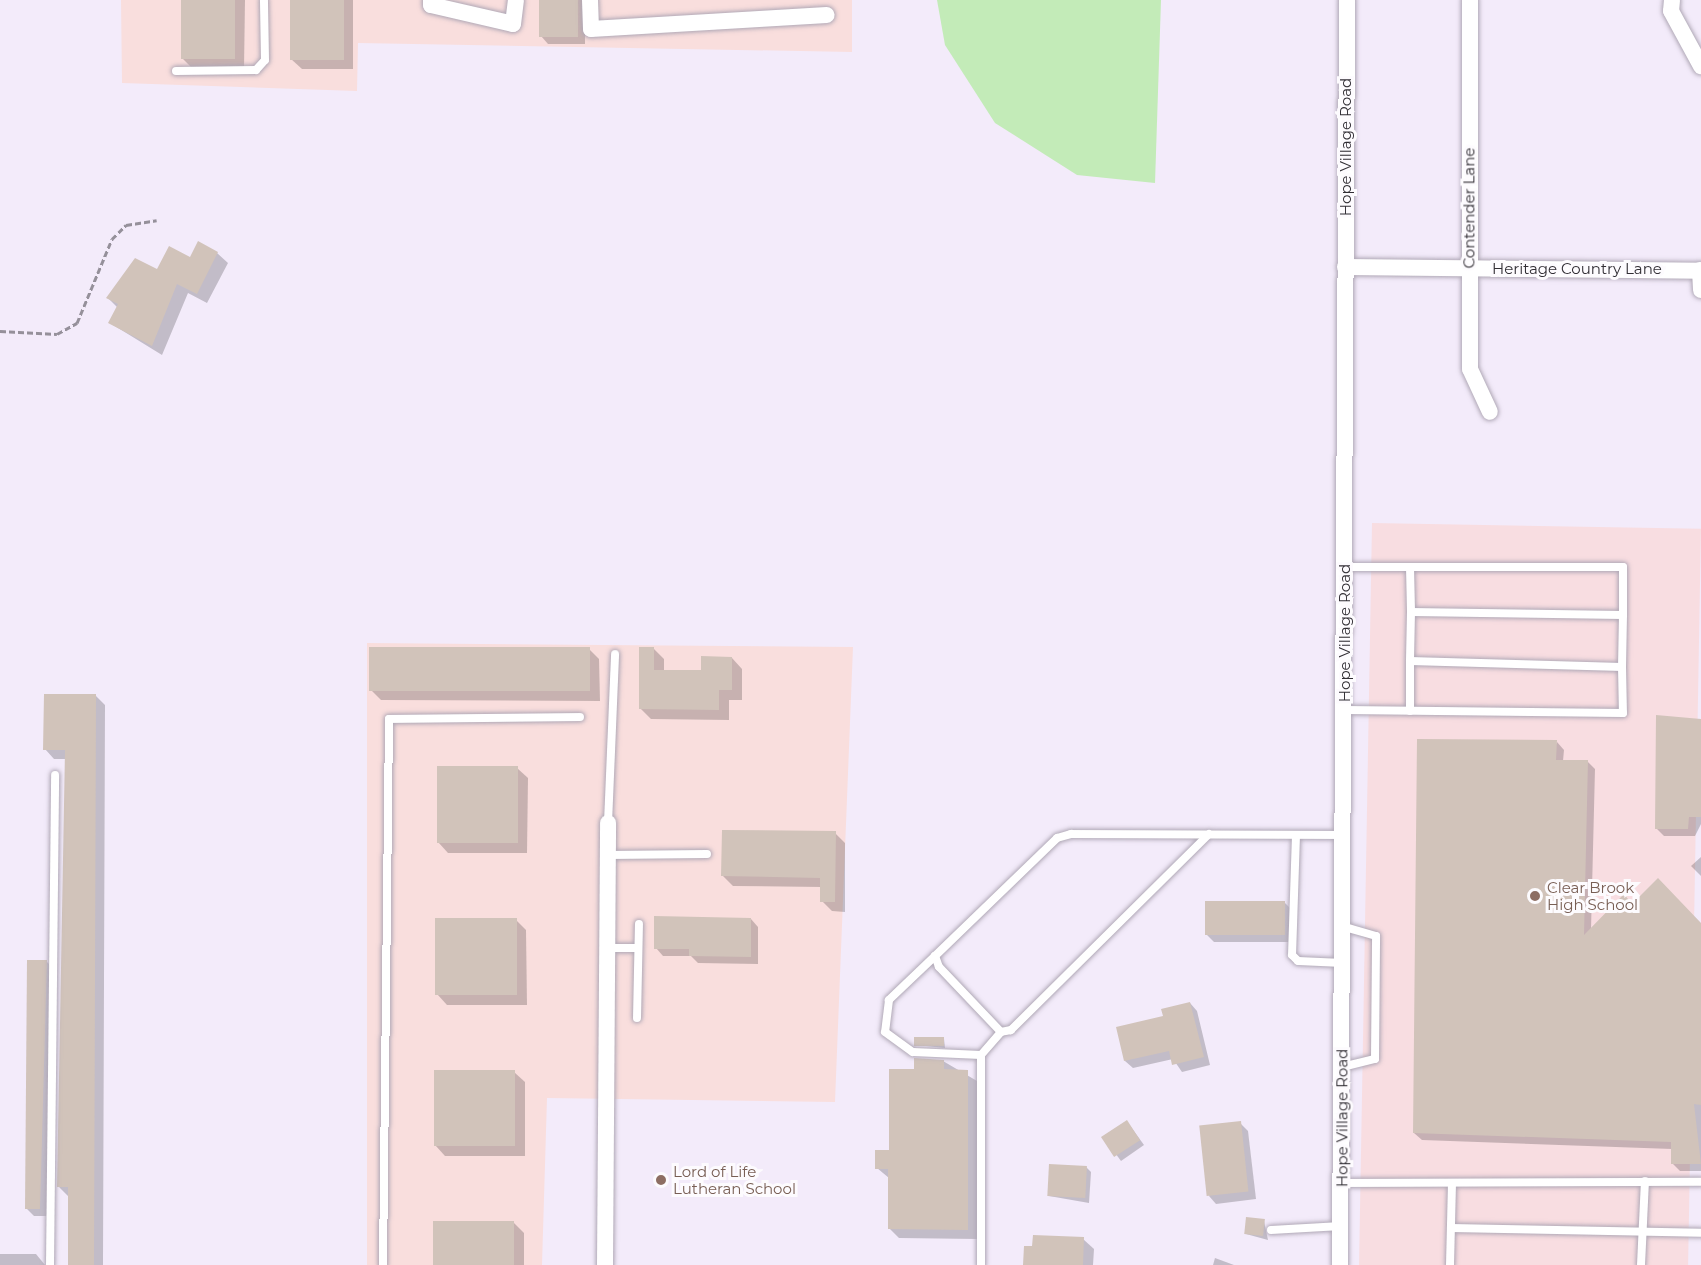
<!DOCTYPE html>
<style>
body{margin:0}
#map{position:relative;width:1701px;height:1265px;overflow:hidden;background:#f3ebfa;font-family:Montserrat,sans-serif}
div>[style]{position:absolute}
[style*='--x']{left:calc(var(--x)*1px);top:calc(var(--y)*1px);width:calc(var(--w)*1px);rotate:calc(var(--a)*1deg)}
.commercial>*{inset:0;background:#f9dedd}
.education>*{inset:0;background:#f8dde1;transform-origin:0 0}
.green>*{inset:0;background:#c3ebb8}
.shadow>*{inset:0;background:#0003}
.building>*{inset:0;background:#d1c3ba;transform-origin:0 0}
.path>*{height:3px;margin-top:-1.5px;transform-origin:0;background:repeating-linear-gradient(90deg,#95909a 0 6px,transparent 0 9px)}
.roads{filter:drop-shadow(0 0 2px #b0a8b6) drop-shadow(0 0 2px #b0a8b6)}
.lane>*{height:8px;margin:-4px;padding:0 4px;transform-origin:4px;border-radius:4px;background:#fff}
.street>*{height:16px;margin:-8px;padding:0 8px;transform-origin:8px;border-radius:8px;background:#fff}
.dots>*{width:16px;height:16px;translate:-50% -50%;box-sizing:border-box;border:3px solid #fdfbfe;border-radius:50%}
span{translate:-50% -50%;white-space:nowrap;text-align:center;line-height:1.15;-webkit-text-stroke:6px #fdfbfe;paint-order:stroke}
.street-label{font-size:15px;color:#312e34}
.education-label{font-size:15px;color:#785e54}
.left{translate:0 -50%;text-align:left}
</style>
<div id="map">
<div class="commercial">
<i style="clip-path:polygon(121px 0,852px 0,852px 52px,358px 43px,357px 91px,122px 83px)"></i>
<i style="clip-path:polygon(367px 643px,853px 647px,835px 1102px,547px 1098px,542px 1265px,367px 1265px)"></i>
</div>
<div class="education">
<i style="left:1372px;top:523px;width:329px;height:742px;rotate:1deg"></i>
</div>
<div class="green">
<i style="clip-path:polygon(937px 0,1161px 0,1155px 183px,1077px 175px,995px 123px,945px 45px)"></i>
</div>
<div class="shadow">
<i style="clip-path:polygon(182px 0,245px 0,244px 69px,192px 68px,182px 58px)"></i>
<i style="clip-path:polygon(292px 0,353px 0,353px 69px,302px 69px,291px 59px)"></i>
<i style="clip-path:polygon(541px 0,585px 0,585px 44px,548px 44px,541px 36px)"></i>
<i style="clip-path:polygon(217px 253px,228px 263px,207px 303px,188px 293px,162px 355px,110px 323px,118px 308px,108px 298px,158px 271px)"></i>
<i style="clip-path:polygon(589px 649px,599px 659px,600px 701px,381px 700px,371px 690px)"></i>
<i style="clip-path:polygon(654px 649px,664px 659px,664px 671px,702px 672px,732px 658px,742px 669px,742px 700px,729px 700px,729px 720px,651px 719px,640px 708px)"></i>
<i style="clip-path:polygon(96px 696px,105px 705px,103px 1265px,69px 1265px,68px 1196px,59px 1187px,66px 759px,54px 759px,45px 749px)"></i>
<i style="clip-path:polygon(1701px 720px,1701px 824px,1695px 836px,1664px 836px,1656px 828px)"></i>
<i style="clip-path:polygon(1557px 742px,1564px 750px,1563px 761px,1587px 761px,1595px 769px,1591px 930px,1633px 906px,1701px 925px,1701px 1171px,1680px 1171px,1672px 1163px,1672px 1149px,1422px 1140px,1414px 1133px)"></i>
<i style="clip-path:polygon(517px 768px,528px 778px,527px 853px,448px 853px,438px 842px)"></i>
<i style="clip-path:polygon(835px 833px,845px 843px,845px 912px,832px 911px,822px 901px,822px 887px,733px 886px,723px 876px)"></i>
<i style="clip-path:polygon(1701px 857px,1701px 876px,1691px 866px)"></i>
<i style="clip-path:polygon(1285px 903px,1292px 910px,1292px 942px,1214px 942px,1206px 934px)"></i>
<i style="clip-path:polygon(751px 919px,758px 927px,758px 964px,698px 963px,691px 956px,663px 956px,656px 948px)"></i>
<i style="clip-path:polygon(516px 920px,526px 930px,527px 1005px,447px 1005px,437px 994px)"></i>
<i style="clip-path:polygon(46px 961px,54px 969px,47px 1216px,34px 1216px,26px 1208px)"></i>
<i style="clip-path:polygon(1190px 1003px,1197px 1011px,1210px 1065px,1182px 1072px,1173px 1059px,1133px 1068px,1125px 1061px,1117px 1028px,1165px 1017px)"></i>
<i style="clip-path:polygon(944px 1039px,945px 1048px,916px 1045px)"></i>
<i style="clip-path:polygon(943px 1061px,977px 1081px,977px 1239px,899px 1238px,889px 1228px,889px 1178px,877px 1168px,890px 1151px,916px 1070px)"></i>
<i style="clip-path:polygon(514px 1072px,525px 1082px,525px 1156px,445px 1156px,435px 1145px)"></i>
<i style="clip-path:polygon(1240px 1123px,1248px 1131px,1256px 1199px,1216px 1204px,1209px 1196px)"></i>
<i style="clip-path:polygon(1131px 1127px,1144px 1145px,1121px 1161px,1104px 1138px)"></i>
<i style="clip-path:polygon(1086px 1167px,1091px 1172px,1089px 1203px,1049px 1196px)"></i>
<i style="clip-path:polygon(1264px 1221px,1268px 1240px,1246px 1234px)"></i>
<i style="clip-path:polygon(513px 1222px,524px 1233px,524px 1265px,435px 1265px)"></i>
<i style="clip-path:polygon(1083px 1239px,1094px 1249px,1093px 1265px,1026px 1265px)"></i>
<i style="clip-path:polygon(0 1254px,36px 1254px,45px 1265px,0 1265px)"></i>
<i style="clip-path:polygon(1215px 1258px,1234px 1265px,1213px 1265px)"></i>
</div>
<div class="building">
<i style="left:181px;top:0;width:54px;height:59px"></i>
<i style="left:290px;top:0;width:54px;height:60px"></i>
<i style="left:539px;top:0;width:39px;height:37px"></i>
<i style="clip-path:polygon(198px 241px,218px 252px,197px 294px,177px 284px,152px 346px,108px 323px,118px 304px,106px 298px,135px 258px,157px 269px,169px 246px,190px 257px)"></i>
<i style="left:369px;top:647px;width:221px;height:44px"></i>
<i style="clip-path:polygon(639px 647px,654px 647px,654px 670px,701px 670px,701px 656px,732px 657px,732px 690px,719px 690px,719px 710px,639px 709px)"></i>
<i style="clip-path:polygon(44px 694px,96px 694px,94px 1265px,68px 1265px,68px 1187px,57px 1187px,65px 750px,43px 750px)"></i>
<i style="clip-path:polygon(1656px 715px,1701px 719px,1701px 817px,1689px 817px,1688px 829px,1655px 829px)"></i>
<i style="clip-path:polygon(1417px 739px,1557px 740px,1556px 760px,1588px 760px,1584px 935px,1624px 894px,1632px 904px,1658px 878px,1701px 923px,1701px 1105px,1694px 1104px,1701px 1164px,1671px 1164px,1671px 1142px,1413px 1133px)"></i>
<i style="left:437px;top:766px;width:81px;height:77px"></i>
<i style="clip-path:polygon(722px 830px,836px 831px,835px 902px,820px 902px,820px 878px,721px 876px)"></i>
<i style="left:1205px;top:901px;width:80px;height:34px"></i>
<i style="clip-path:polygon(654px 916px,751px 918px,751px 957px,689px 956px,689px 949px,654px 949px)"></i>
<i style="left:435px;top:918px;width:82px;height:77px"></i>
<i style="clip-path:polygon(27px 960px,47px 960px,40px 1209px,25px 1209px)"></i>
<i style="clip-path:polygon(1190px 1002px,1204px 1057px,1172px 1065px,1169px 1051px,1124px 1061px,1116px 1027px,1163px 1016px,1161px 1009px)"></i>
<i style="left:914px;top:1037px;width:30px;height:9px"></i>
<i style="clip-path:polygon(914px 1058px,944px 1060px,944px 1069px,968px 1070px,968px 1230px,888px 1229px,888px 1169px,875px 1169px,875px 1150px,889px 1150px,889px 1069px,914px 1069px)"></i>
<i style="left:434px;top:1070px;width:81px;height:76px"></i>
<i style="left:1127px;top:1120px;width:24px;height:31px;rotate:57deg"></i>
<i style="left:1241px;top:1121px;width:71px;height:42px;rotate:84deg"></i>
<i style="left:1049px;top:1164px;width:38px;height:32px;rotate:3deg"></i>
<i style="left:1246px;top:1217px;width:19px;height:17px;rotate:6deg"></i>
<i style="left:433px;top:1221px;width:81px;height:44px"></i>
<i style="clip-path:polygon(1033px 1235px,1084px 1237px,1083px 1265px,1023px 1265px,1024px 1246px,1032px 1246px)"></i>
</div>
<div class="path">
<i style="--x:0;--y:331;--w:57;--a:3"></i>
<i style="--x:57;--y:334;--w:23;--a:-29"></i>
<i style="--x:77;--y:323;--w:91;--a:-67.4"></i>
<i style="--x:112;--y:239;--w:20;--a:-45"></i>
<i style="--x:126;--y:225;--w:31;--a:-9"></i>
</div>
<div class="roads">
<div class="lane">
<i style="--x:176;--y:71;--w:80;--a:-0.7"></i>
<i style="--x:256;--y:70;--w:13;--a:-48"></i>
<i style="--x:265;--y:60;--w:60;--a:-91"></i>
<i style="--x:1345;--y:567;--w:278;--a:0"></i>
<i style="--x:1623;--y:567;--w:48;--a:90"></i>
<i style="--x:1623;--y:615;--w:212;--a:-179.2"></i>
<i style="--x:1411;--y:612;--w:49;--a:91.2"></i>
<i style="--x:1410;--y:661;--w:212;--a:1.6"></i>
<i style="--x:1622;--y:667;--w:46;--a:88.8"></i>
<i style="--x:1623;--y:713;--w:278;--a:-179.4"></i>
<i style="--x:1410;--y:567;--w:45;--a:88.7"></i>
<i style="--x:1622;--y:667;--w:52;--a:-88.9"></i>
<i style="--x:1410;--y:711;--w:50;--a:-90"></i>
<i style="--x:608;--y:823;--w:169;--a:-87.6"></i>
<i style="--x:1209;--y:834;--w:279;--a:135.3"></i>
<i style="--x:1011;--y:1030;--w:10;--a:169"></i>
<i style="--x:1001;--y:1032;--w:90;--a:-133.6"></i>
<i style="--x:939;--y:967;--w:12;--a:-110"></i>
<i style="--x:935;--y:956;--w:170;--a:-44"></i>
<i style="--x:1057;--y:838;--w:15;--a:-16"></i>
<i style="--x:1071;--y:834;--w:273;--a:0.2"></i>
<i style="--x:1296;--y:835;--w:120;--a:91.9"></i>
<i style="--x:1292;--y:955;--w:8;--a:45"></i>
<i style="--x:1298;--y:961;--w:45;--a:2.5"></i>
<i style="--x:608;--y:855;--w:99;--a:-0.6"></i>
<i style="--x:607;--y:948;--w:31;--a:0"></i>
<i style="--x:935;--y:956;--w:64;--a:136.3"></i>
<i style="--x:889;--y:1000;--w:32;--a:97"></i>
<i style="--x:885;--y:1032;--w:34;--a:36"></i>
<i style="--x:913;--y:1052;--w:68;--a:2.5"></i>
<i style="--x:637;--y:1018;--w:94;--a:-88.8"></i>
<i style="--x:1342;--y:1067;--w:34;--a:-14"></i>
<i style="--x:1375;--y:1059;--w:123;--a:-89.5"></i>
<i style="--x:1376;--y:936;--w:33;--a:-164"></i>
<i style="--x:1342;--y:1183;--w:359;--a:-0.2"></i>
<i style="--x:1451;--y:1228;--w:250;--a:1.1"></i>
<i style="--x:1271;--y:1230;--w:70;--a:-3.3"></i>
<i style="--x:50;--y:1265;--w:490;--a:-89.4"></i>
<i style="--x:383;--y:1265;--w:546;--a:-89.37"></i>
<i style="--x:389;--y:719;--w:191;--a:-0.6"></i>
<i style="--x:981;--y:1265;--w:210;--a:-90"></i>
<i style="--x:981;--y:1055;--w:30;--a:-49"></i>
<i style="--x:1450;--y:1265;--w:82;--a:-88.6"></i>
<i style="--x:1641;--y:1265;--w:84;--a:-87.3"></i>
</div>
<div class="street">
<i style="--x:431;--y:0;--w:5;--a:90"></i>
<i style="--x:431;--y:5;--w:84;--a:13"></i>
<i style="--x:513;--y:24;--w:24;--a:-83"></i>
<i style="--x:590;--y:0;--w:29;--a:88"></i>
<i style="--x:591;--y:29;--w:236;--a:-3.4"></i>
<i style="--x:1470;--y:0;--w:369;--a:90"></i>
<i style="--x:1470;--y:369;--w:47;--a:65.1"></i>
<i style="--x:1672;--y:0;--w:11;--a:95"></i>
<i style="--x:1671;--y:11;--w:63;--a:61.4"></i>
<i style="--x:1345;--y:267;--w:356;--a:0.6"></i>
<i style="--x:1700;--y:270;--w:20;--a:87"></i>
<i style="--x:605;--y:1265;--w:442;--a:-89.6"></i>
<i style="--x:1340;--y:1265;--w:1265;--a:-89.68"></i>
</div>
</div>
<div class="dots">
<i style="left:1535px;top:896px;background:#8d6e63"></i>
<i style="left:661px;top:1180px;background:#8d6e63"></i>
</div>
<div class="street-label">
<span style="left:1346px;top:147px;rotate:-90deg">Hope Village Road</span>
<span style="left:1469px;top:208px;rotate:-90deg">Contender Lane</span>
<span style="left:1577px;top:269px">Heritage Country Lane</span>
<span style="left:1345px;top:633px;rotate:-90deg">Hope Village Road</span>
<span style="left:1342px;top:1118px;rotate:-90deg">Hope Village Road</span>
</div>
<div class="education-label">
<span class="left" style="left:1547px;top:896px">Clear Brook<br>High School</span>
<span class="left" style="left:673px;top:1180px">Lord of Life<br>Lutheran School</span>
</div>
</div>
